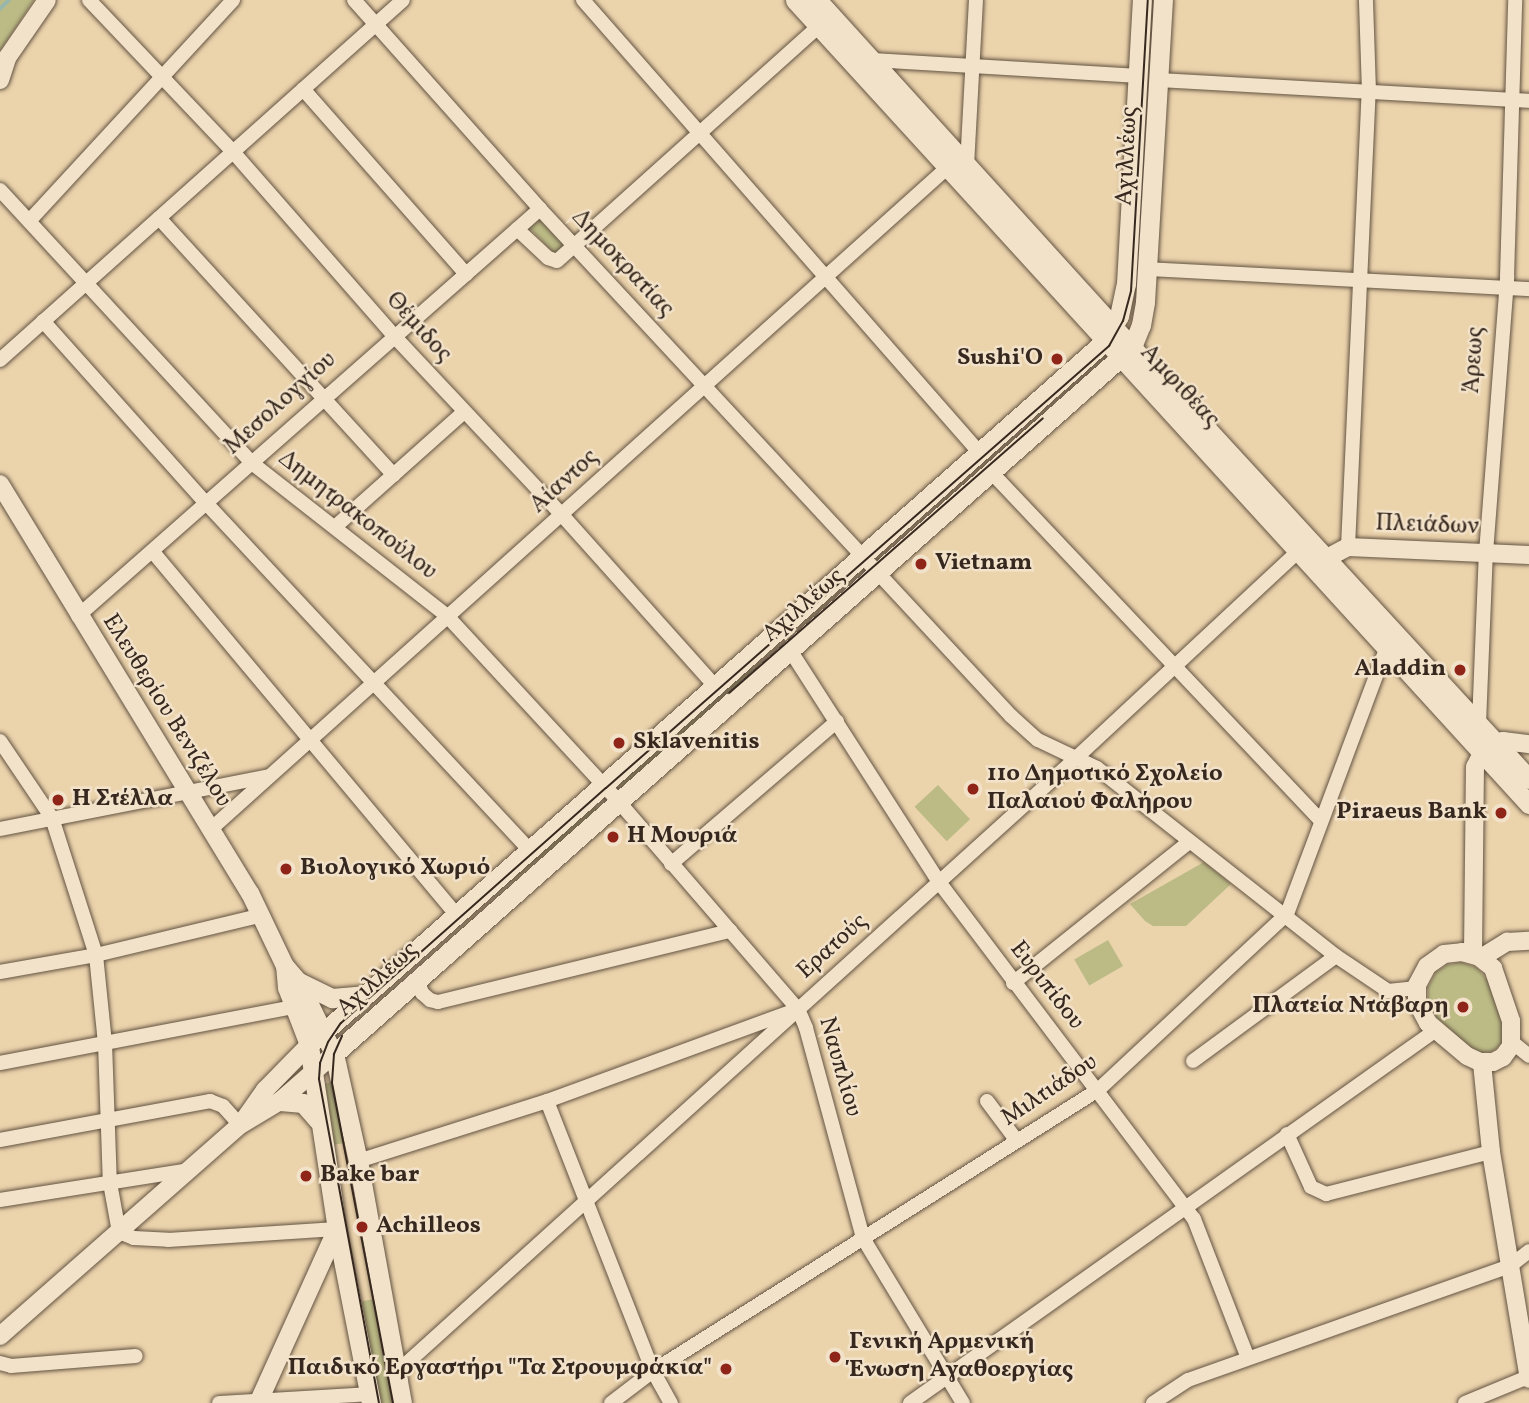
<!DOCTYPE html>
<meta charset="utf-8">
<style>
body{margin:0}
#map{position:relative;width:1529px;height:1403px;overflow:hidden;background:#ebd3ac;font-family:Vollkorn,serif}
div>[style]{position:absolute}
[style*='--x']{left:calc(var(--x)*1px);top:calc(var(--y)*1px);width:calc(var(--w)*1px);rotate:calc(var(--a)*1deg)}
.green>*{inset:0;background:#bcbb86;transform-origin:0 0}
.stream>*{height:3.5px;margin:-1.75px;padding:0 1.75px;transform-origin:1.75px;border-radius:1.75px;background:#98b7ac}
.roads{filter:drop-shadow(0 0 2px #635342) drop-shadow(0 0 2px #635342)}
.minor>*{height:14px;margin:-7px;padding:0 7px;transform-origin:7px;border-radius:7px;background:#f2e2c9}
.tertiary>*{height:18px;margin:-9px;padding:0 9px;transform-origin:9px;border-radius:9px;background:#f2e2c9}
.secondary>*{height:19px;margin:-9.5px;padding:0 9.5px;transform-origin:9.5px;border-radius:9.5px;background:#f2e2c9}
.tram>*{height:2px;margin:-1px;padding:0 1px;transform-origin:1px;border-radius:1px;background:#36281e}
.dots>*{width:19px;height:19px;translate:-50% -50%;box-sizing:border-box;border:4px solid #f2e2c9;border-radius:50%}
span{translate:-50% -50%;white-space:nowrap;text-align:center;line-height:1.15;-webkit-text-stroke:5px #f2e2c9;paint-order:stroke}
.street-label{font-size:24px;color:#36281e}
.poi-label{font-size:24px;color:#36281e;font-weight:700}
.right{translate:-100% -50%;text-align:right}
.left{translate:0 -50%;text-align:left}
</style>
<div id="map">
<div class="green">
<i style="clip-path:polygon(0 0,34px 0,0 51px)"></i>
<i style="left:540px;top:217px;width:42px;height:15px;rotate:46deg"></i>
<i style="clip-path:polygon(862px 575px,623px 789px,614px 779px,750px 666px,753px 670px)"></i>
<i style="left:938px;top:785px;width:47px;height:32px;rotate:47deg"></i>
<i style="left:591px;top:800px;width:13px;height:334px;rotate:51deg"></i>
<i style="clip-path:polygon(1204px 862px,1231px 884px,1186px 926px,1153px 926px,1145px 921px,1130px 904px)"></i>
<i style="left:1108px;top:940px;width:30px;height:39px;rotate:60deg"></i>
<i style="clip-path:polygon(1461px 962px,1477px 968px,1489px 982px,1504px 1027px,1502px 1043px,1493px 1051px,1482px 1053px,1472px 1049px,1436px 1017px,1428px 1003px,1428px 987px,1436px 972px,1447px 965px)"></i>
<i style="left:338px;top:1081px;width:62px;height:21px;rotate:79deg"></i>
<i style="left:379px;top:1298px;width:107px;height:21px;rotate:79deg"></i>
</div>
<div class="stream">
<i style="--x:0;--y:9;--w:13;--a:-45"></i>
</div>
<div class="roads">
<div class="minor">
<i style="--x:89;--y:0;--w:211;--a:46.5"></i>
<i style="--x:234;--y:153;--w:243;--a:48.8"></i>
<i style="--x:394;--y:336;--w:245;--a:46.8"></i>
<i style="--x:562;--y:515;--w:229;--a:48.2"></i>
<i style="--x:354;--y:0;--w:280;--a:48.3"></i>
<i style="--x:540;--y:209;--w:692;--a:47.11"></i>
<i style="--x:1011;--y:716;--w:36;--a:42"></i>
<i style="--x:1038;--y:740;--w:65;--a:25.4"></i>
<i style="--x:1097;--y:768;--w:304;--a:38.2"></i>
<i style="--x:1336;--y:956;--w:63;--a:33.9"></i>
<i style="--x:1388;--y:991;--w:29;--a:-6"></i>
<i style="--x:583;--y:0;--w:601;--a:48.78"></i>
<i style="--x:871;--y:60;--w:266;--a:3.4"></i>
<i style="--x:1157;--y:80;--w:373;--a:3.2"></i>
<i style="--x:303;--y:89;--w:247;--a:48.6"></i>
<i style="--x:967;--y:166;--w:166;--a:-86.9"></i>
<i style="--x:0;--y:190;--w:372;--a:47.3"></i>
<i style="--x:252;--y:463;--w:248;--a:38.1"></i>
<i style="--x:447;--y:616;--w:244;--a:47.2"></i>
<i style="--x:613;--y:795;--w:283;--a:49.2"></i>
<i style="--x:798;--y:1009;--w:21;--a:67"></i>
<i style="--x:806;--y:1028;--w:218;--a:74.8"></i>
<i style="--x:863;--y:1238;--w:193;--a:58.8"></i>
<i style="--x:159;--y:218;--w:348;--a:47.6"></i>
<i style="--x:31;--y:219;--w:298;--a:-47.3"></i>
<i style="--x:517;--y:229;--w:42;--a:43.1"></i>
<i style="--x:548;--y:258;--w:9;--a:18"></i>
<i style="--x:557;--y:261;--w:352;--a:-41.9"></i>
<i style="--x:1147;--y:269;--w:383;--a:3"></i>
<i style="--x:43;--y:321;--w:244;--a:48.2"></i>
<i style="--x:206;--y:503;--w:475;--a:47"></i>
<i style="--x:0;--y:360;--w:540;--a:-41.77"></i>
<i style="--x:992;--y:473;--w:479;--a:46.6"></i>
<i style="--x:336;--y:526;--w:171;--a:-41.7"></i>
<i style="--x:1348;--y:547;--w:455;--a:-87.4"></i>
<i style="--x:1369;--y:92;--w:92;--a:-91.9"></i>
<i style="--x:153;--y:552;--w:472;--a:50.1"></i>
<i style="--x:78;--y:616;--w:616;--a:-41.38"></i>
<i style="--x:790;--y:650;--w:276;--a:57.3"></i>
<i style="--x:939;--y:882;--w:423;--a:52.9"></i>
<i style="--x:1194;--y:1219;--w:149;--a:68.8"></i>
<i style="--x:1479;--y:724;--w:171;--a:-87.7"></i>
<i style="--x:1486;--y:553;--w:277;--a:-85.6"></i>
<i style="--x:1507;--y:277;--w:277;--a:-88.3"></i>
<i style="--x:0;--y:741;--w:93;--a:56"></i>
<i style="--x:52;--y:818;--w:144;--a:72.2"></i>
<i style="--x:96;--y:955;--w:88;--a:84.2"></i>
<i style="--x:105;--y:1043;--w:140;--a:88"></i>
<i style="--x:110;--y:1183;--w:50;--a:79.6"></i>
<i style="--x:119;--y:1232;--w:16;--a:22"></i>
<i style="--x:134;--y:1238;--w:34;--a:3"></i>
<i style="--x:168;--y:1240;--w:169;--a:-3.7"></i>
<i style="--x:0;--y:829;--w:274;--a:-11.1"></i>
<i style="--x:211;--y:829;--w:989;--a:-41.93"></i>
<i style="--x:671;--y:864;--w:219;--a:-40.7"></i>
<i style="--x:0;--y:972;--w:97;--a:-10"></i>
<i style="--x:96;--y:955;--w:171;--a:-13.5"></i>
<i style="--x:417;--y:979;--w:15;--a:70"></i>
<i style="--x:422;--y:993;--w:11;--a:41"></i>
<i style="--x:430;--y:1000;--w:8;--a:14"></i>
<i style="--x:438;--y:1002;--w:301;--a:-13.7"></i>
<i style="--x:1013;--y:983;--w:226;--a:-38.7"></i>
<i style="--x:1512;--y:1042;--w:22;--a:39"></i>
<i style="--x:1193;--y:1061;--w:177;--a:-36.3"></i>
<i style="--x:0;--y:1063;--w:298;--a:-10.8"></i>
<i style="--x:547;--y:1101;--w:290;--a:68.6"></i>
<i style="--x:653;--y:1371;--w:37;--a:61"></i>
<i style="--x:987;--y:1101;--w:50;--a:53.1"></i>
<i style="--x:1287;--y:1134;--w:58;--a:65.6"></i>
<i style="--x:1311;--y:1187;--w:17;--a:25"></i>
<i style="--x:1326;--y:1194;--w:170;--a:-14.3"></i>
<i style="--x:0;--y:1140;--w:214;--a:-10.5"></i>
<i style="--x:210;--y:1101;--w:14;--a:21"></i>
<i style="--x:223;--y:1106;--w:25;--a:48"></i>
<i style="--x:358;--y:1161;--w:198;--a:-17.6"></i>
<i style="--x:547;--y:1101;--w:259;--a:-20.1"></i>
<i style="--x:0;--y:1200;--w:191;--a:-9"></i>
<i style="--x:0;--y:1363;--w:11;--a:15"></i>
<i style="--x:11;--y:1366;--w:125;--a:-4.6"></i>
<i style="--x:397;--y:1372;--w:898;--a:-42.11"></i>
<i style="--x:1063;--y:770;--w:321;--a:-42.9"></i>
<i style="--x:219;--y:1403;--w:150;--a:-3.4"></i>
<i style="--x:611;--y:1403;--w:53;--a:-37.3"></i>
<i style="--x:653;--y:1371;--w:526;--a:-32.27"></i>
<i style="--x:1098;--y:1090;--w:258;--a:-43"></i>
<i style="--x:1287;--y:914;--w:283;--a:-69.5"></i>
<i style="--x:910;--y:1403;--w:645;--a:-35.34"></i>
<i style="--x:1153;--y:1403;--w:42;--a:-33.3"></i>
<i style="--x:1188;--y:1380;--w:342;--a:-19.5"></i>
<i style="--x:1510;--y:1266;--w:24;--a:-38"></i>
<i style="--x:1465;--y:1403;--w:68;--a:-22.4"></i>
</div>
<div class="tertiary">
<i style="--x:0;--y:80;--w:23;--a:-72"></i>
<i style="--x:7;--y:58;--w:70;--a:-55.4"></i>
<i style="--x:0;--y:484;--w:479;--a:58.6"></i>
<i style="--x:250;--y:893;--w:81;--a:64.4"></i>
<i style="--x:285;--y:966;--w:21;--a:49"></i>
<i style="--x:299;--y:982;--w:80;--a:64.1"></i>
<i style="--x:334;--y:1054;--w:72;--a:139"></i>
<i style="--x:280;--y:1101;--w:47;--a:149"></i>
<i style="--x:240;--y:1125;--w:320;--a:138.7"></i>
<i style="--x:1327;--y:558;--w:24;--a:-28"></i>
<i style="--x:1348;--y:547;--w:181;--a:2.5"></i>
<i style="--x:1462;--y:952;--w:18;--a:16"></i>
<i style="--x:1479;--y:957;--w:18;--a:38"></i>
<i style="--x:1493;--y:968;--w:56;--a:71.2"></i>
<i style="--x:1511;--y:1021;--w:25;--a:90"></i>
<i style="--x:1511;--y:1046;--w:14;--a:126"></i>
<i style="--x:1503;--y:1057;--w:11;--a:153"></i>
<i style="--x:1493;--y:1062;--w:13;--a:180"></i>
<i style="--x:1480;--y:1062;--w:14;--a:-155"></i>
<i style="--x:1467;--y:1056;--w:51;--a:-139.8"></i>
<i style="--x:1428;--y:1023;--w:24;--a:-118"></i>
<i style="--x:1417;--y:1002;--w:17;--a:-90"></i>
<i style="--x:1417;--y:985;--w:21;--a:-62"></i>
<i style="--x:1427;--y:966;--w:21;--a:-35"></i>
<i style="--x:1444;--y:954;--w:18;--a:-6"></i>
<i style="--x:1473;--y:954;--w:187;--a:-89.4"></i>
<i style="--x:1475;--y:767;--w:16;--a:-63"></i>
<i style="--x:1482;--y:753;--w:24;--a:-30"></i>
<i style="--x:1503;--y:741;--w:26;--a:7"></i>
<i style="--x:1481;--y:958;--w:31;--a:-32"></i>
<i style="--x:1507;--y:942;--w:22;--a:-3"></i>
<i style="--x:1482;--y:1063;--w:89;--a:84.2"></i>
<i style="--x:1491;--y:1152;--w:230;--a:80.5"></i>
<i style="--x:244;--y:1120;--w:37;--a:-55"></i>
<i style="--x:265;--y:1090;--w:63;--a:-45.6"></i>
<i style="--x:309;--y:1045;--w:61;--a:-111.1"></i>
<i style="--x:287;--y:988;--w:22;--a:-95"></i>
<i style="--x:258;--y:1403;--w:191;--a:-65.6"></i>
</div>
<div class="secondary">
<i style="--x:795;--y:0;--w:1089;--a:47.61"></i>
<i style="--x:817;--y:0;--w:442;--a:47.8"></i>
<i style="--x:1114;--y:328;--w:613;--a:47.38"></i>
<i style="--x:299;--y:982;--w:37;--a:26"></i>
<i style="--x:332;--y:998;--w:32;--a:-5"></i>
<i style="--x:280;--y:1101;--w:23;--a:5"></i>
<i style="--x:303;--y:1103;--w:23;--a:49"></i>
<i style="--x:371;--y:1403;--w:177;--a:-101.1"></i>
<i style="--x:337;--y:1229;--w:186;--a:-98.7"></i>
<i style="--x:309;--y:1045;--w:1063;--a:-41.49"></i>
<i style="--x:1105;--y:341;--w:29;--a:-61"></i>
<i style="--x:1119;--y:316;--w:33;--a:-78"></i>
<i style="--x:1126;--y:284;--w:284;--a:-86.8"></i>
<i style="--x:402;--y:1403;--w:246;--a:-100.3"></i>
<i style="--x:358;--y:1161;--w:110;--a:-102.6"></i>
<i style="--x:334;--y:1054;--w:1066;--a:-41.54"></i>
<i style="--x:1132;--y:347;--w:24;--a:-68"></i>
<i style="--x:1141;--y:325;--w:23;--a:-80"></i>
<i style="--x:1145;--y:302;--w:303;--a:-86.6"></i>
</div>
</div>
<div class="tram">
<i style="--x:729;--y:693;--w:417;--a:-41.2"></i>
<i style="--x:342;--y:1036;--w:20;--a:114"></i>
<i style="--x:334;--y:1054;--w:29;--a:94"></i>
<i style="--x:332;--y:1083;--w:326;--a:79.2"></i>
<i style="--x:379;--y:1403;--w:330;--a:-100.5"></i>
<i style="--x:319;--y:1079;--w:16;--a:-86"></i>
<i style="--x:320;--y:1063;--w:22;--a:-69"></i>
<i style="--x:328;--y:1042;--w:23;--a:-56"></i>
<i style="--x:341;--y:1023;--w:354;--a:-41.6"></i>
<i style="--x:606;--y:788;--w:670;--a:-41.31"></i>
<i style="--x:1109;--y:346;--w:29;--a:-61"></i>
<i style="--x:1123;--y:321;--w:31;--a:-75"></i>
<i style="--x:1131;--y:291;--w:291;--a:-86.7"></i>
</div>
<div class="dots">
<i style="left:1057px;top:359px;background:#8f2418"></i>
<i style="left:921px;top:564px;background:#8f2418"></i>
<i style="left:1460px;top:670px;background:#8f2418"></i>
<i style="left:619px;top:743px;background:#8f2418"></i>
<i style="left:973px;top:789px;background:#8f2418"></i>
<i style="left:58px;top:800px;background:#8f2418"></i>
<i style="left:1501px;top:813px;background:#8f2418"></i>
<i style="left:613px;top:837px;background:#8f2418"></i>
<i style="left:286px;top:869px;background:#8f2418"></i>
<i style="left:1463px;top:1007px;background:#8f2418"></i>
<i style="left:306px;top:1176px;background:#8f2418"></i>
<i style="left:362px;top:1227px;background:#8f2418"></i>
<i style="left:835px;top:1357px;background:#8f2418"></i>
<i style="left:726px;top:1369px;background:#8f2418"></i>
</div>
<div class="street-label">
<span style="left:1128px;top:156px;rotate:-87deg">Αχιλλέως</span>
<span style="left:622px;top:264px;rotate:47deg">Δημοκρατίας</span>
<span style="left:418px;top:328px;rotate:48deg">Θέμιδος</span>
<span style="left:1475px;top:360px;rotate:-86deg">Άρεως</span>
<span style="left:1179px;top:387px;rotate:47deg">Αμφιθέας</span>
<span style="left:281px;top:404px;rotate:-42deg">Μεσολογγίου</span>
<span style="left:565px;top:482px;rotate:-42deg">Αίαντος</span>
<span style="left:357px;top:516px;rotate:38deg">Δημητρακοπούλου</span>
<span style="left:1427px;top:526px;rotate:2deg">Πλειάδων</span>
<span style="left:804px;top:606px;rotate:-41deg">Αχιλλέως</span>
<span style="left:166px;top:711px;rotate:58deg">Ελευθερίου Βενιζέλου</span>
<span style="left:833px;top:947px;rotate:-42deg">Ερατούς</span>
<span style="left:378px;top:980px;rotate:-42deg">Αχιλλέως</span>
<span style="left:1046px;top:986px;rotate:52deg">Ευριπίδου</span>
<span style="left:839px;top:1067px;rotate:74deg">Ναυπλίου</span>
<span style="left:1050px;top:1091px;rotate:-34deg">Μιλτιάδου</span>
</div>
<div class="poi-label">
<span class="right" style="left:1043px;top:359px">Sushi'O</span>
<span class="left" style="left:935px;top:564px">Vietnam</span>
<span class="right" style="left:1446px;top:670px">Aladdin</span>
<span class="left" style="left:633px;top:743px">Sklavenitis</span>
<span class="left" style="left:987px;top:789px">11ο Δημοτικό Σχολείο<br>Παλαιού Φαλήρου</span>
<span class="left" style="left:72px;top:800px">Η Στέλλα</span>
<span class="right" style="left:1487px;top:813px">Piraeus Bank</span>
<span class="left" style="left:627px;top:837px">Η Μουριά</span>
<span class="left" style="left:300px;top:869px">Βιολογικό Χωριό</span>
<span class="right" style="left:1449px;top:1007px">Πλατεία Ντάβαρη</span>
<span class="left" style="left:320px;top:1176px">Bake bar</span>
<span class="left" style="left:376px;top:1227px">Achilleos</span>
<span class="left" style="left:849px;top:1357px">Γενική Αρμενική<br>Ένωση Αγαθοεργίας</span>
<span class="right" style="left:712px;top:1369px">Παιδικό Εργαστήρι "Τα Στρουμφάκια"</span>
</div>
</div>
